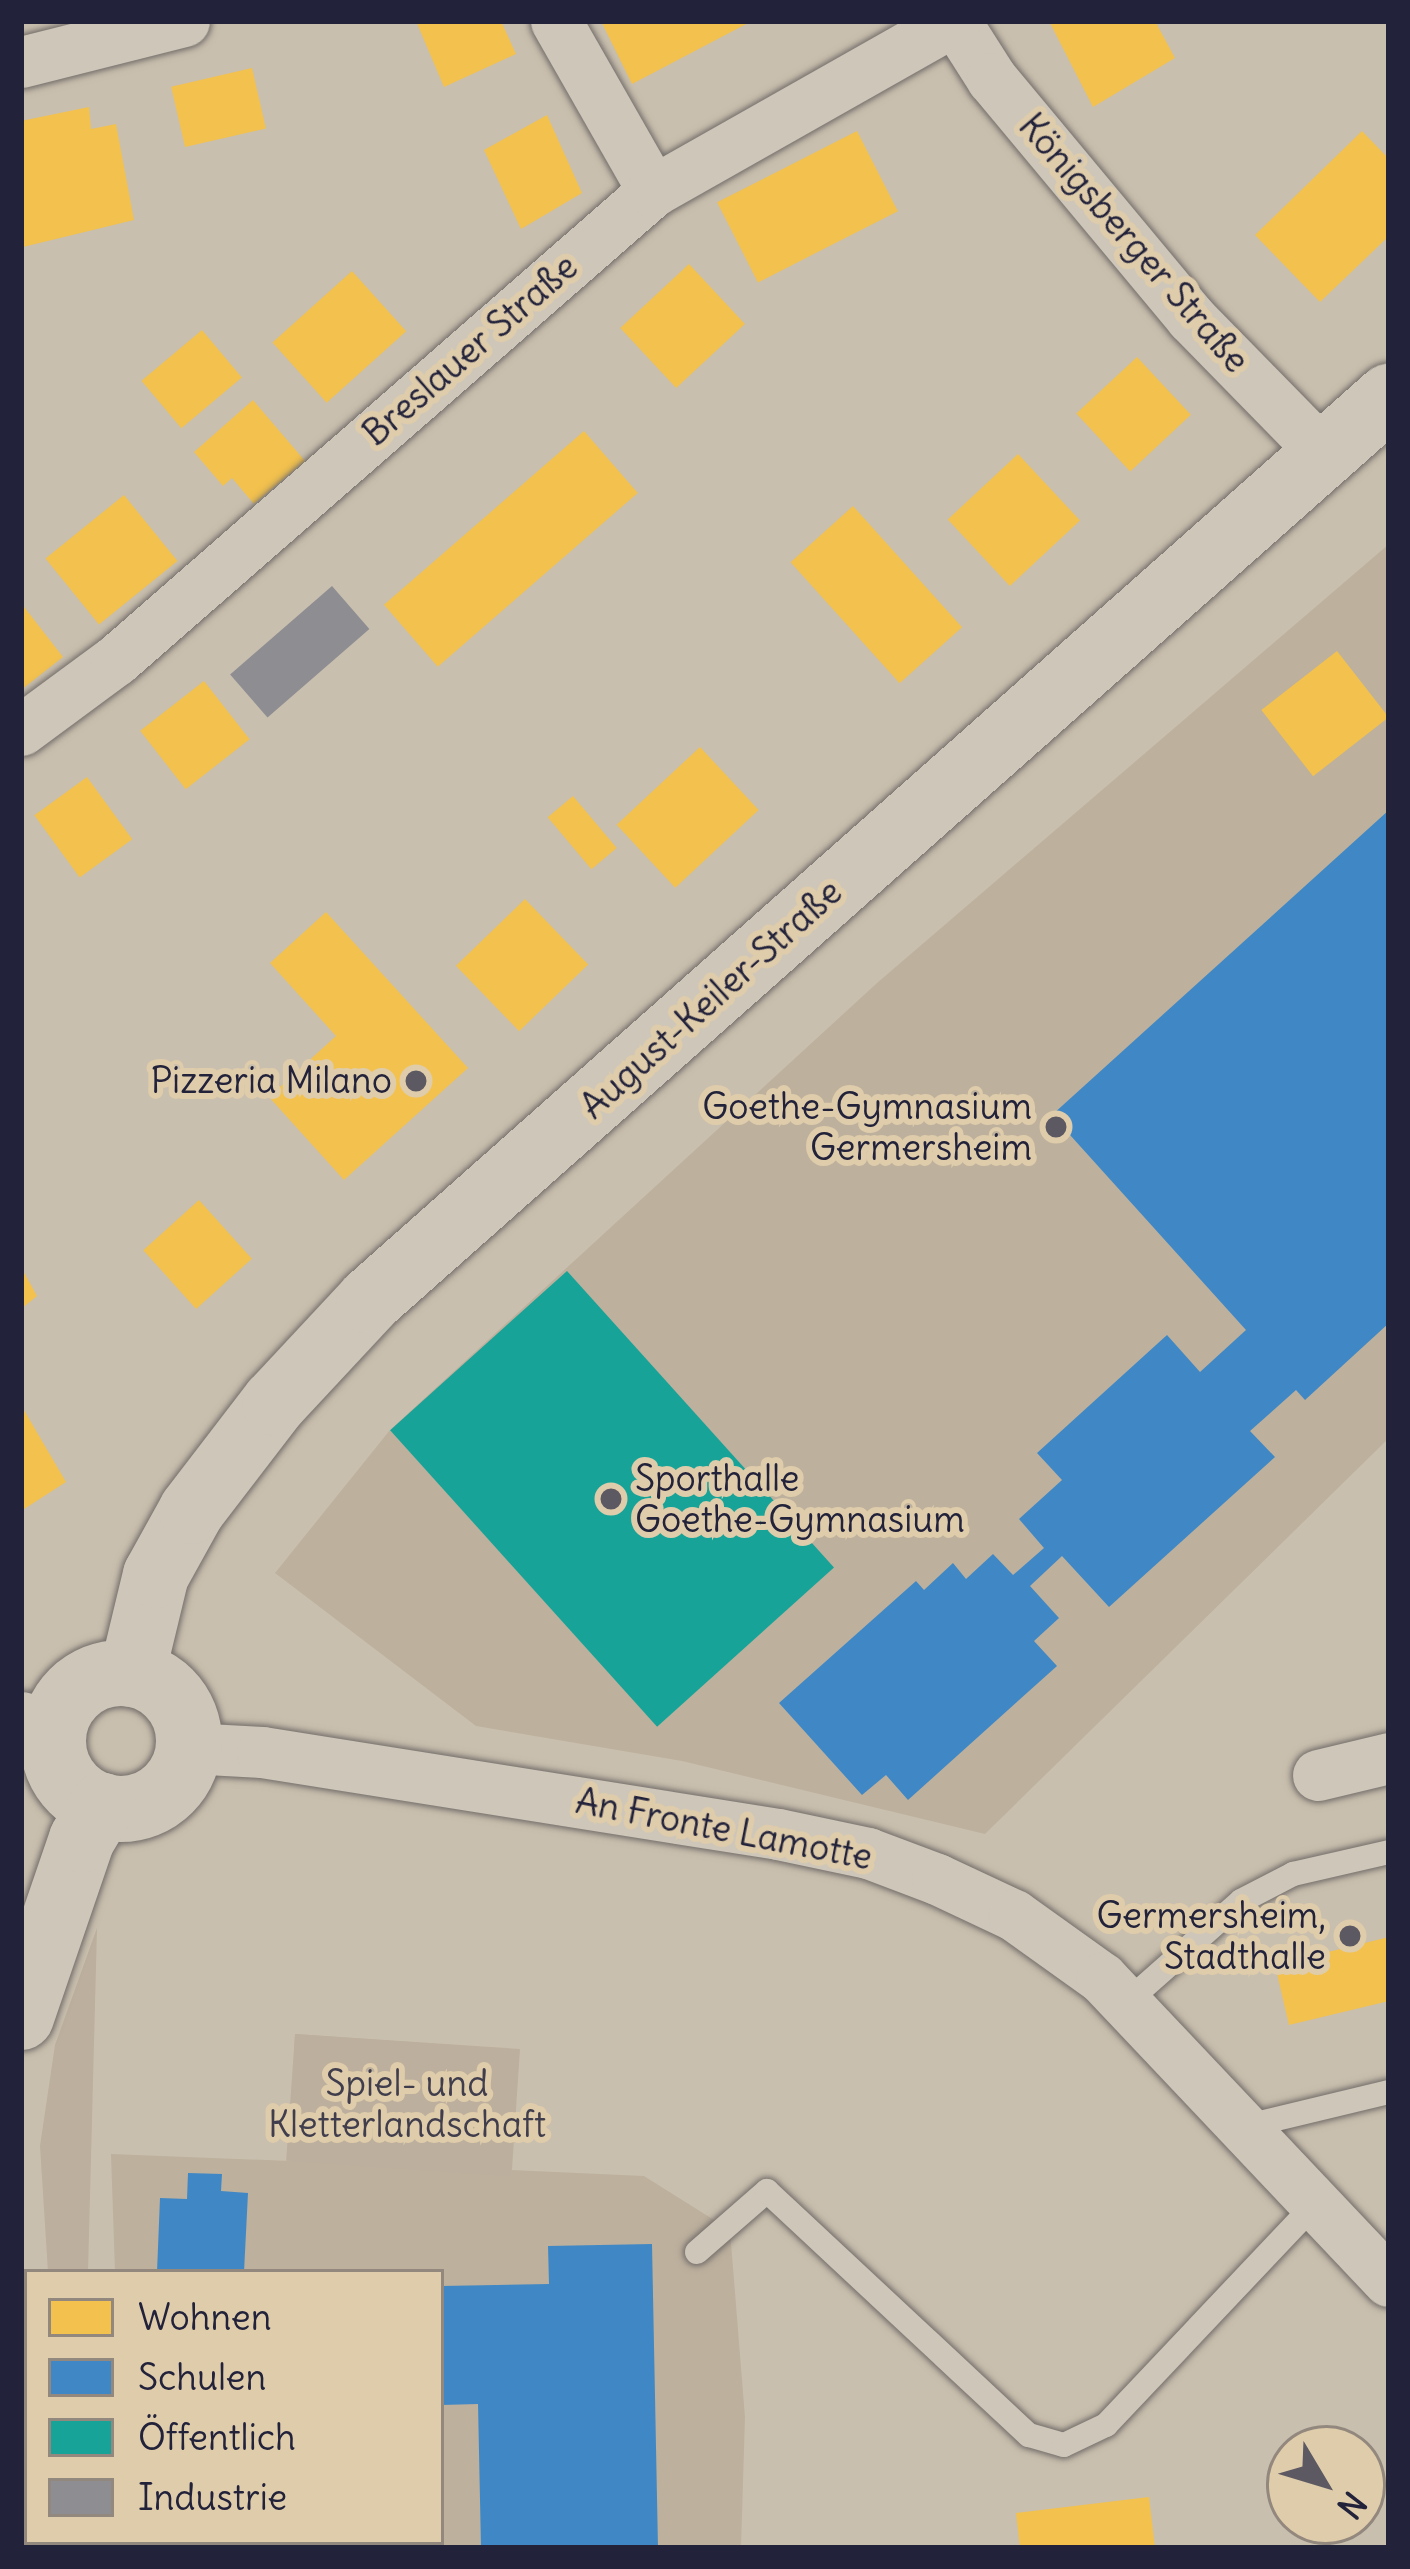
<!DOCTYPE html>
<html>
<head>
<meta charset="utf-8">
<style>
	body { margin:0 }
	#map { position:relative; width:1410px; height:2569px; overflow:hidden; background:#c9bfae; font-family:Delius,sans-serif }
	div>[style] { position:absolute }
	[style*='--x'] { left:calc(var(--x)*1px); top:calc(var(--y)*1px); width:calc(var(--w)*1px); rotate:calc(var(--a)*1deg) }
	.built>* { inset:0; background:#bdb09d }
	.green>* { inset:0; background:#bcaf9d; transform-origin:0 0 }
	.homes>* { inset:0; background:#f2c14e; transform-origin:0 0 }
	.schools>* { inset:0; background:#3f88c5 }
	.public>* { inset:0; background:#17a398; transform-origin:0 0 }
	.industry>* { inset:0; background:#8d8d92; transform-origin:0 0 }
	.roads { filter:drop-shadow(0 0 3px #726d6a) drop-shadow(0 0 3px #726d6a) }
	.lane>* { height:24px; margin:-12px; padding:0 12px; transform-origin:12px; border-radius:12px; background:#cdc6b9 }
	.street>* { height:51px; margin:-25.5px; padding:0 25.5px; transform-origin:25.5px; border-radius:25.5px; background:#cdc6b9 }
	.secondary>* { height:66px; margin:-33px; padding:0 33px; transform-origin:33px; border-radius:33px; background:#cdc6b9 }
	.secondary>.ring { margin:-33px; padding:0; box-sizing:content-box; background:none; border:66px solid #cdc6b9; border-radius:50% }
	.dots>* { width:33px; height:33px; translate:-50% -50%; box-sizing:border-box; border:6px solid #dfccaa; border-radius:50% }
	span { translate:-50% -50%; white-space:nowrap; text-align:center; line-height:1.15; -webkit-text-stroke:12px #dfccaa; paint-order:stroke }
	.street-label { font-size:36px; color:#22223b }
	.poi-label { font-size:36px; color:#22223b }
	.right { translate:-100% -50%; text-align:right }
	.left { translate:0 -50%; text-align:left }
	.park-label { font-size:36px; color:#403d4c }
	.frame { position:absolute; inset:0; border:24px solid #22223b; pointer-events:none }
	.legend { position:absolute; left:24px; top:2269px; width:420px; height:276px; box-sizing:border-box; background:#dfccaa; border:3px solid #93887e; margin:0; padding:15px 21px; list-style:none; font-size:36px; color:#22223b }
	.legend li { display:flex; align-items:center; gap:24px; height:60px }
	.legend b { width:60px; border:3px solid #93887e }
	.north { position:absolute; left:1266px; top:2425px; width:120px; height:120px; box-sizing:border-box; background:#dfccaa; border:3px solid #93887e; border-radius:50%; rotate:128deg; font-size:33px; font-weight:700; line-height:48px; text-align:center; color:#22223b }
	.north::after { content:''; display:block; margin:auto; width:42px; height:54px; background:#5c5963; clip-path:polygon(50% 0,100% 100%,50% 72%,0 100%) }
</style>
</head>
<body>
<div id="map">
	<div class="built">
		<i style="clip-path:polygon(1389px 544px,1389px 1438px,985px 1834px,682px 1761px,476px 1726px,275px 1573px,390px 1430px,877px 983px)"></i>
		<i style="clip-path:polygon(295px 2034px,520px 2049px,512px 2170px,644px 2176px,730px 2230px,745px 2417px,741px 2548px,125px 2548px,125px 2542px,441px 2542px,441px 2272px,115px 2272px,111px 2154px,290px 2161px)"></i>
	</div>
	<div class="green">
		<i style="clip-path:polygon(97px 1928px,88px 2272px,48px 2272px,40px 2146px,55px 2045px)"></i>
		<i style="left:295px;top:2034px;width:225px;height:127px;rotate:4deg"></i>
	</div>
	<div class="homes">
		<i style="clip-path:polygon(416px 21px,501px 21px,516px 54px,444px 87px)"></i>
		<i style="clip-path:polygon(601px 21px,752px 21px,632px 84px)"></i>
		<i style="clip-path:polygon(1049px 21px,1155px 21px,1175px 58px,1093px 107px)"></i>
		<i style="left:252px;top:68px;width:62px;height:83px;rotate:77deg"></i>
		<i style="clip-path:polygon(89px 107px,91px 129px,116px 124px,134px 220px,23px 247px,21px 121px)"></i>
		<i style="clip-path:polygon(547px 115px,582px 193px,521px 229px,484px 150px)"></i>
		<i style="left:857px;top:131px;width:90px;height:157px;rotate:63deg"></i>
		<i style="clip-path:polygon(1362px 131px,1389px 159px,1389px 236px,1320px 302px,1255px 235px)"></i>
		<i style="left:689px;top:264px;width:82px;height:94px;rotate:47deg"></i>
		<i style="left:352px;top:271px;width:81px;height:107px;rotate:48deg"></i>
		<i style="left:202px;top:330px;width:62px;height:79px;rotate:50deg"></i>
		<i style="left:1137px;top:357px;width:79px;height:83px;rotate:47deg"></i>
		<i style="clip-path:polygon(253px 400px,305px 461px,254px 504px,232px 478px,223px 486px,194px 452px)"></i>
		<i style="left:584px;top:431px;width:82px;height:265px;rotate:49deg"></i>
		<i style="left:1018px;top:454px;width:91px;height:96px;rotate:47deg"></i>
		<i style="left:124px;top:495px;width:85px;height:101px;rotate:51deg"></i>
		<i style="left:853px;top:506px;width:163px;height:84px;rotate:48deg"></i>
		<i style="clip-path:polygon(21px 603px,63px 657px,21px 690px)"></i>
		<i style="left:1337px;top:651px;width:84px;height:96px;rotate:52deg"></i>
		<i style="left:204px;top:681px;width:74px;height:81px;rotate:52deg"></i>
		<i style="left:700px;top:747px;width:86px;height:114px;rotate:47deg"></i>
		<i style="left:87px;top:777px;width:77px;height:65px;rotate:54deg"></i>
		<i style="left:573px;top:796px;width:68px;height:33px;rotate:50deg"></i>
		<i style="left:525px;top:899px;width:91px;height:96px;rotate:46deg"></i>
		<i style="clip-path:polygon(326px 912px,468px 1068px,344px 1180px,269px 1097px,336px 1036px,270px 963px)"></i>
		<i style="left:199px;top:1200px;width:79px;height:75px;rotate:48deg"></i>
		<i style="clip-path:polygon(21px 1267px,37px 1296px,21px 1309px)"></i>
		<i style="clip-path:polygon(21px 1405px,66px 1482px,21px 1511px)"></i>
		<i style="clip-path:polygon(1389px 1937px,1389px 2001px,1289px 2025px,1275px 1965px)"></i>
		<i style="clip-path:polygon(1149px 2497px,1155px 2548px,1020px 2548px,1016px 2513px)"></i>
	</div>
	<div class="schools">
		<i style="clip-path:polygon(1389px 810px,1389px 1323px,1305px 1400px,1296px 1390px,1250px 1431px,1275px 1457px,1109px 1607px,1062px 1556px,1030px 1586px,1059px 1618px,1034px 1641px,1057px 1666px,908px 1800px,886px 1775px,862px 1795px,779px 1703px,916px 1581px,924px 1590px,953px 1563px,966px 1579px,993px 1554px,1013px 1575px,1044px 1548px,1019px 1519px,1062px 1480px,1037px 1453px,1167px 1335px,1200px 1372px,1246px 1330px,1052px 1115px)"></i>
		<i style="clip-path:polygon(188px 2173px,222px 2174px,221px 2191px,248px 2193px,244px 2272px,157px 2272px,160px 2198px,187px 2199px)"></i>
		<i style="clip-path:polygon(652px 2244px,658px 2548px,481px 2548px,478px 2404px,441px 2405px,441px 2286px,549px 2284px,548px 2246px)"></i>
	</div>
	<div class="public">
		<i style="left:567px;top:1271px;width:399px;height:238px;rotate:48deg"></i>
	</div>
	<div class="industry">
		<i style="left:332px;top:586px;width:57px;height:135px;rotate:49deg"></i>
	</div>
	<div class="roads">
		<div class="lane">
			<i style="--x:1128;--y:2001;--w:151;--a:-41.5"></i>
			<i style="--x:1241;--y:1901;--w:59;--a:-27.4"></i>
			<i style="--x:1293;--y:1874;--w:98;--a:-12.9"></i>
			<i style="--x:1247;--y:2126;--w:146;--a:-13.5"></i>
			<i style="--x:697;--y:2252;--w:93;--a:-41.1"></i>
			<i style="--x:767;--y:2191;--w:358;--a:43"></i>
			<i style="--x:1029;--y:2435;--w:36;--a:16"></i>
			<i style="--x:1064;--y:2445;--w:47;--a:-25.5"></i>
			<i style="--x:1106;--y:2425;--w:307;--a:-46.6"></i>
		</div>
		<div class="street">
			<i style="--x:556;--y:21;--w:196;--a:60.3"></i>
			<i style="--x:955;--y:21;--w:69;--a:57.5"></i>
			<i style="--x:992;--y:79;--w:311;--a:50.2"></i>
			<i style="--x:1191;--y:318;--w:192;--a:45.6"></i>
			<i style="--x:21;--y:62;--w:168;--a:-14.1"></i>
			<i style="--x:21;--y:730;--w:118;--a:-36.4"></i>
			<i style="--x:116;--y:660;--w:713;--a:-41.13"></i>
			<i style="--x:653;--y:191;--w:346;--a:-29.5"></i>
			<i style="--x:21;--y:1717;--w:35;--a:15"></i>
			<i style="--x:189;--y:1748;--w:73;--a:3.1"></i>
			<i style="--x:262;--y:1752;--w:522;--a:9.03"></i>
			<i style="--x:778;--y:1834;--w:92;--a:11.9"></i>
			<i style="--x:868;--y:1853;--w:74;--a:20.6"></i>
			<i style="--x:937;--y:1879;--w:85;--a:25.1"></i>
			<i style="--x:1014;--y:1915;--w:108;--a:35.6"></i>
			<i style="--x:1102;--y:1978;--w:417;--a:46.6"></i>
			<i style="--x:1318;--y:1775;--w:73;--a:-13.5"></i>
		</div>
		<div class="secondary">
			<i class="ring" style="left:53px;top:1673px;width:70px;height:70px"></i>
			<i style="--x:132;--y:1674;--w:102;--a:-76.4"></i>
			<i style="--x:156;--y:1575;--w:74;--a:-61"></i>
			<i style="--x:192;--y:1510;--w:136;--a:-52.5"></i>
			<i style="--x:275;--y:1402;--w:139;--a:-47"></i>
			<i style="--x:370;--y:1300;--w:1362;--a:-41.55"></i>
			<i style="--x:21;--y:2017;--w:188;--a:-71.1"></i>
			<i style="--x:82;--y:1839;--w:39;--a:-59"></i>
		</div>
	</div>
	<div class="dots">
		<i style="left:416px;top:1081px;background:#5c5963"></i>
		<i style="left:1056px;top:1127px;background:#5c5963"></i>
		<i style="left:611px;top:1499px;background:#5c5963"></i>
		<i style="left:1350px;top:1936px;background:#5c5963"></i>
	</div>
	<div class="street-label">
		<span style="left:1134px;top:243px;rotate:49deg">Königsberger Straße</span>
		<span style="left:470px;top:350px;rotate:-41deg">Breslauer Straße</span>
		<span style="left:711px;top:999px;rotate:-42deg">August-Keiler-Straße</span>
		<span style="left:724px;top:1829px;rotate:11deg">An Fronte Lamotte</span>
	</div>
	<div class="poi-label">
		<span class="right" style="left:392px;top:1081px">Pizzeria Milano</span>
		<span class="right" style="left:1032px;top:1127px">Goethe-Gymnasium<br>Germersheim</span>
		<span class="left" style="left:635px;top:1499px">Sporthalle<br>Goethe-Gymnasium</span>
		<span class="right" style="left:1326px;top:1936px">Germersheim,<br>Stadthalle</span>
	</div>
	<div class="park-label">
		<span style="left:407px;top:2104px">Spiel- und<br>Kletterlandschaft</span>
	</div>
	<div class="frame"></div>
	<ul class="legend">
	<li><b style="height:33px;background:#f2c14e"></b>Wohnen</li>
	<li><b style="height:33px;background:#3f88c5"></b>Schulen</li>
	<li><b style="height:33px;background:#17a398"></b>Öffentlich</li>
	<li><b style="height:33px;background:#8d8d92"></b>Industrie</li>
	</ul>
	<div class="north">N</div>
</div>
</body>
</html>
